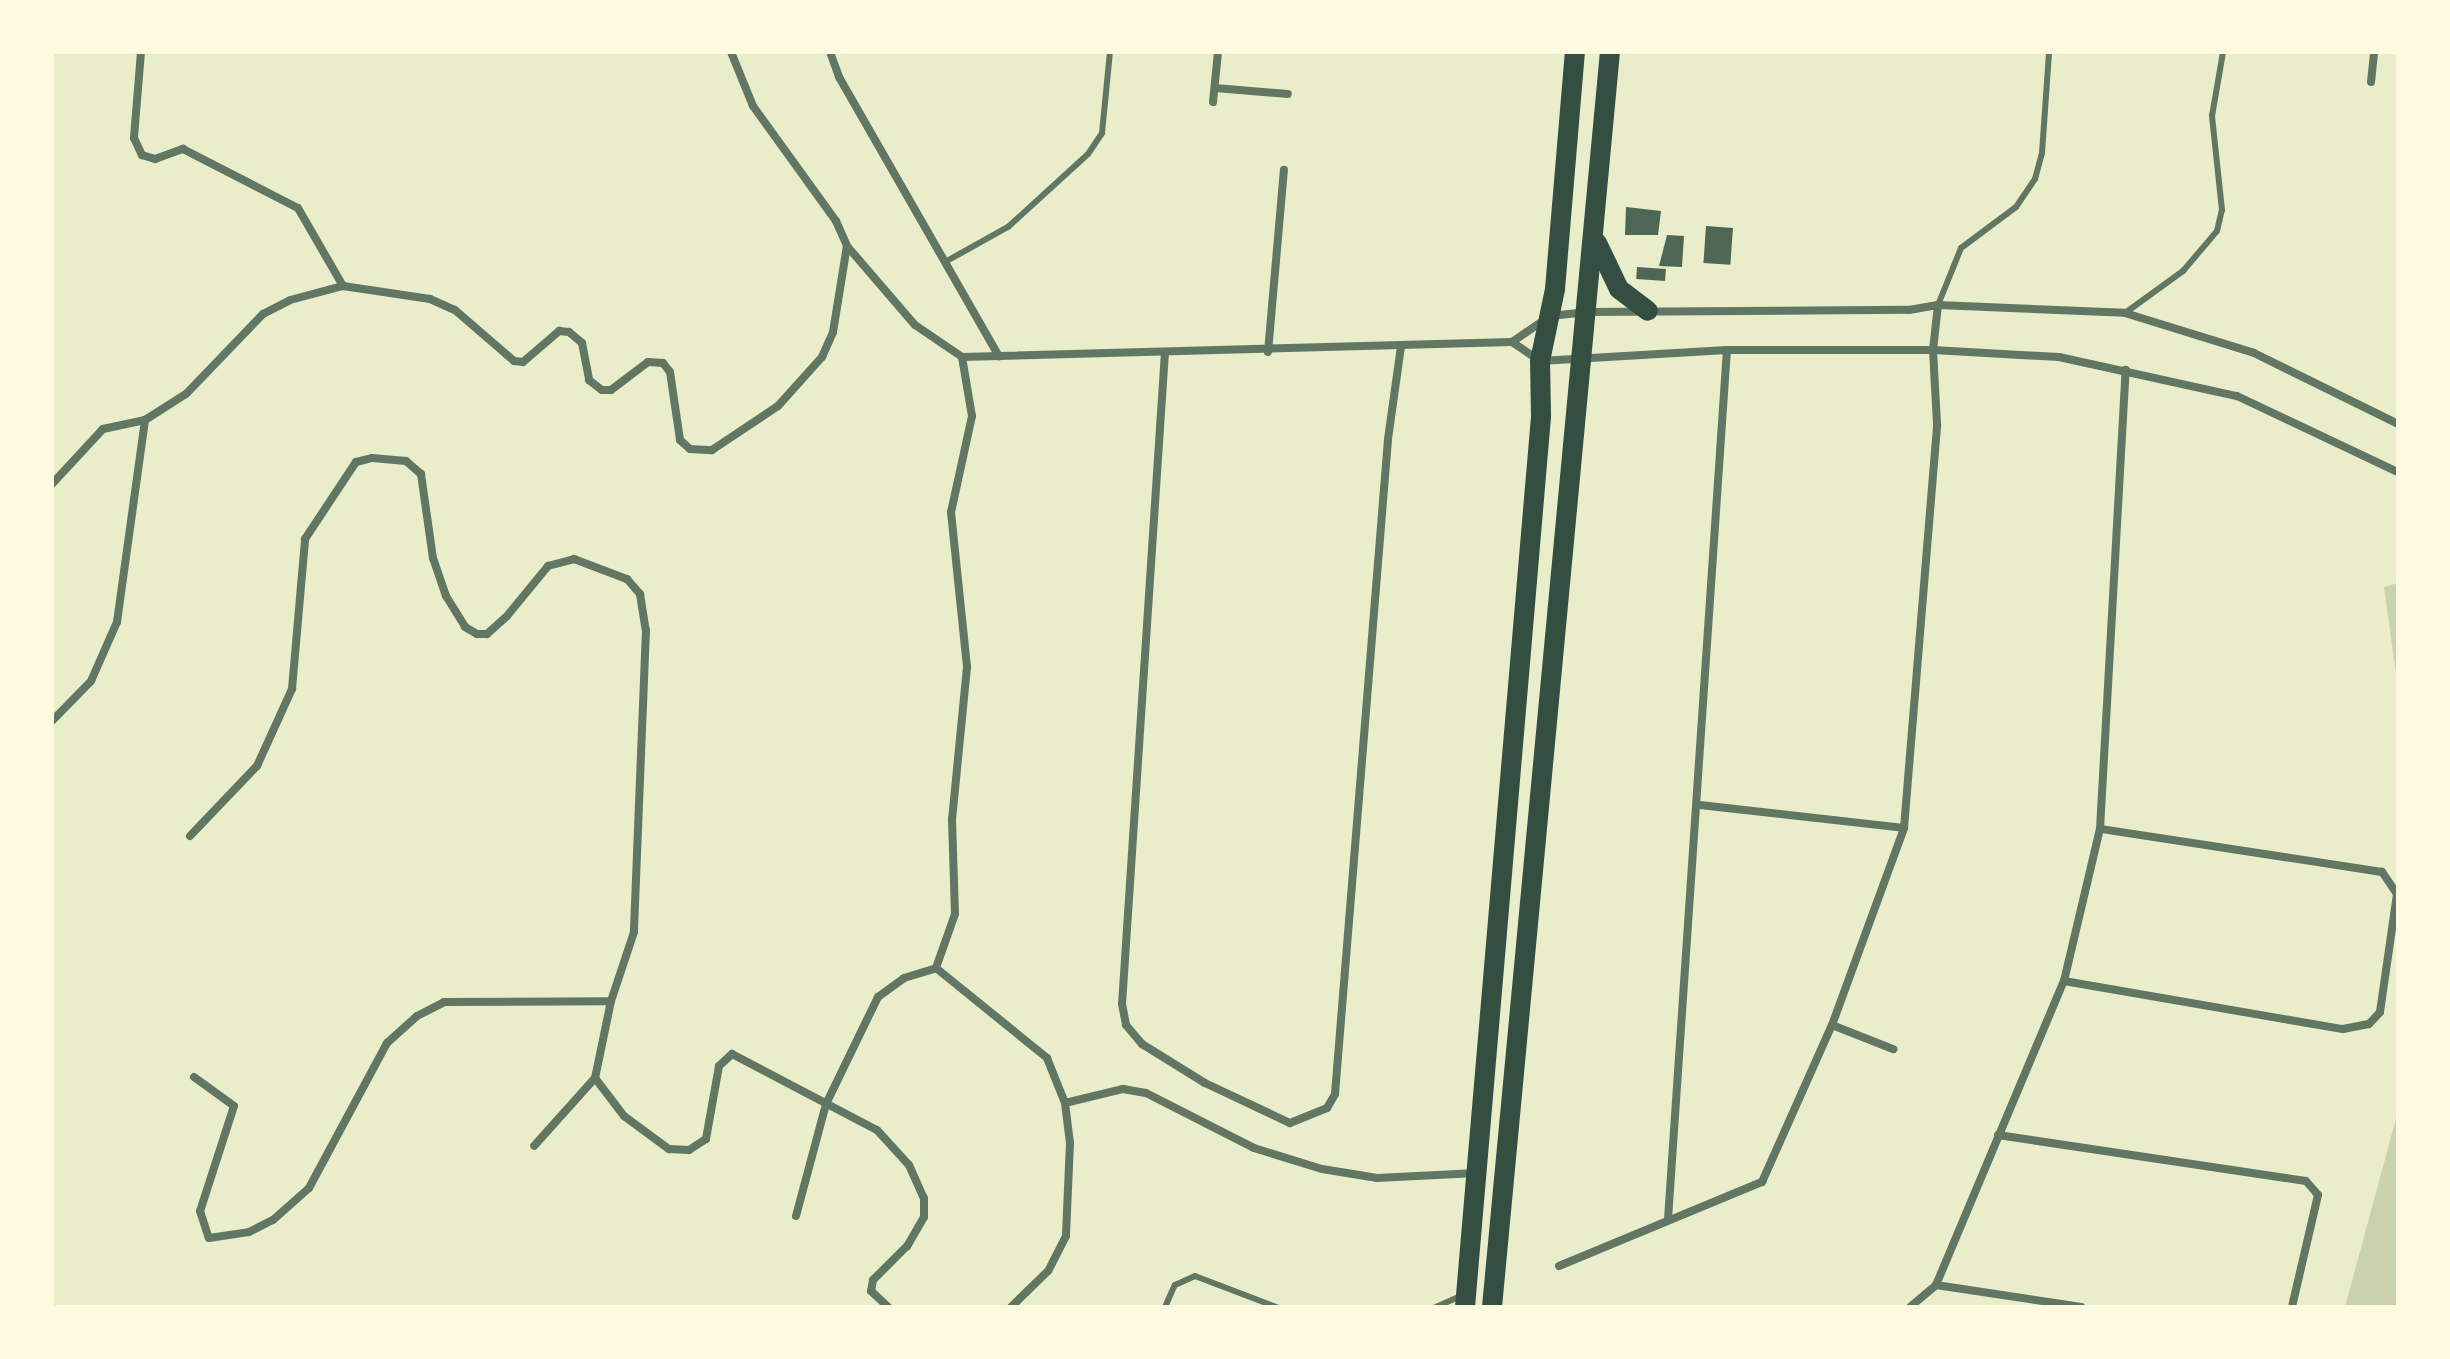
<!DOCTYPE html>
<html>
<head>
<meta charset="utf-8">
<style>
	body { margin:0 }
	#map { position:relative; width:2450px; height:1359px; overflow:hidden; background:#e9edc9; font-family:Literata,serif }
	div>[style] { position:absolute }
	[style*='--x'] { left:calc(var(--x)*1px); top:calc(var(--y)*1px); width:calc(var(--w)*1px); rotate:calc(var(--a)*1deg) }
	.green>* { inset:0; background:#cad2ad }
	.building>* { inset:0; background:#4f6655; transform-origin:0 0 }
	.service>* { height:6px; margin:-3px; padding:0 3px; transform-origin:3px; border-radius:3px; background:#617663 }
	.minor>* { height:8px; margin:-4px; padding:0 4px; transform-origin:4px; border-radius:4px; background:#617663 }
	.trunk>* { height:20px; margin:-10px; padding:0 10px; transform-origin:10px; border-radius:10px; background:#344e41 }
	span { translate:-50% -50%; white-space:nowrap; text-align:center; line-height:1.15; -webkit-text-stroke:8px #fefae0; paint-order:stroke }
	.frame { position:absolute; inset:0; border:54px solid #fefae0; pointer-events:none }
</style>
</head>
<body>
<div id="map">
	<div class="green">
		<i style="clip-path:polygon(2398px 583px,2398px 688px,2384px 587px)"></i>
		<i style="clip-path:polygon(2398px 1111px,2398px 1307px,2345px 1307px)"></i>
	</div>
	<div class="building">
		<i style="clip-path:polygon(1626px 207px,1661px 211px,1658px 235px,1625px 235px)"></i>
		<i style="left:1706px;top:226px;width:27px;height:37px;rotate:4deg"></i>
		<i style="clip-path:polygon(1667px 235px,1684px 236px,1682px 267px,1659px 266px)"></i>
		<i style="left:1637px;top:267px;width:29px;height:12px;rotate:4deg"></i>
	</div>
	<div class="service">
		<i style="--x:945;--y:262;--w:72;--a:-29.1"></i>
		<i style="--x:1008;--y:227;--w:108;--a:-42.4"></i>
		<i style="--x:1088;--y:154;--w:25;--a:-56"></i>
		<i style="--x:1102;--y:133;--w:81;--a:-84.4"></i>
		<i style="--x:1938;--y:305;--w:61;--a:-68"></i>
		<i style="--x:1961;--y:248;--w:69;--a:-36.7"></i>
		<i style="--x:2016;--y:207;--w:34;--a:-56"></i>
		<i style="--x:2035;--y:179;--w:27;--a:-75"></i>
		<i style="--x:2042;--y:153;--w:101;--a:-86"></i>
		<i style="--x:2125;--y:313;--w:72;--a:-35.9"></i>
		<i style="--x:2183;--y:271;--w:52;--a:-49.6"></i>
		<i style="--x:2217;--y:231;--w:22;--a:-77"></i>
		<i style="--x:2222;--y:210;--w:95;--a:-96.1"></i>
		<i style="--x:2212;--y:116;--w:65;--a:-80.2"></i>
		<i style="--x:1165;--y:1307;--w:24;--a:-66"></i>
		<i style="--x:1175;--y:1285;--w:22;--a:-24"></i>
		<i style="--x:1195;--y:1276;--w:87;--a:20.9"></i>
		<i style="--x:1436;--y:1307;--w:30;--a:-24"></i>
	</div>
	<div class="minor">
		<i style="--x:141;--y:52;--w:86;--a:94.7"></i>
		<i style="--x:134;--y:138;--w:19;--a:65"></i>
		<i style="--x:142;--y:155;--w:14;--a:17"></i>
		<i style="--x:155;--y:159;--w:30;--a:-20"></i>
		<i style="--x:183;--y:149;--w:129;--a:27.2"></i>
		<i style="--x:298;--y:208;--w:90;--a:60"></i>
		<i style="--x:731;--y:52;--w:58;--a:67.8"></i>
		<i style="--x:753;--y:106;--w:142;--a:54.2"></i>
		<i style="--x:836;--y:221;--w:27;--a:66"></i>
		<i style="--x:830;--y:52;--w:27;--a:70"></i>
		<i style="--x:839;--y:77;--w:322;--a:60.2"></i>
		<i style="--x:2371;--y:82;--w:30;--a:-84"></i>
		<i style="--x:1215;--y:88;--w:73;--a:4.7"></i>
		<i style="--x:1213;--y:102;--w:50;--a:-84.3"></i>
		<i style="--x:1512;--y:342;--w:46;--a:-34.4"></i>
		<i style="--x:1550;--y:316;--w:38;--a:-6"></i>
		<i style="--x:1588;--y:312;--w:321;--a:-0.4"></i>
		<i style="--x:1909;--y:310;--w:29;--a:-10"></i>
		<i style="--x:1938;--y:305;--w:187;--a:2.4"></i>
		<i style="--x:2125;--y:313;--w:135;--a:17.2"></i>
		<i style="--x:2254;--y:353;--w:161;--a:26.2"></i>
		<i style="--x:1165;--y:352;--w:653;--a:93.77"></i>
		<i style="--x:1122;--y:1004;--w:21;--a:79"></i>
		<i style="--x:1126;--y:1025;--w:25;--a:50"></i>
		<i style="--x:1142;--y:1044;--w:74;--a:31.8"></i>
		<i style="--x:1205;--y:1083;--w:94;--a:25.2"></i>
		<i style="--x:1290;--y:1123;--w:40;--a:-22"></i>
		<i style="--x:1327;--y:1108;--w:16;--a:-60"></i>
		<i style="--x:1335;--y:1094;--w:657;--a:-85.37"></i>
		<i style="--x:1388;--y:439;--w:94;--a:-82"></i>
		<i style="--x:1268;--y:352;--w:183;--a:-85"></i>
		<i style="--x:962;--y:357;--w:60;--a:80.4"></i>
		<i style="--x:972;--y:416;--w:98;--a:102.3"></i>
		<i style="--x:951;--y:512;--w:156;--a:84.1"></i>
		<i style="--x:967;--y:667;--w:153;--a:95.6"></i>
		<i style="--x:952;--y:819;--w:95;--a:88.2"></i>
		<i style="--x:955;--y:914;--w:57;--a:109.4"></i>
		<i style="--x:936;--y:968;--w:143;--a:39"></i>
		<i style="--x:1047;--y:1058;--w:48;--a:68.2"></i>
		<i style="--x:1065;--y:1103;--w:40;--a:82.9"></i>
		<i style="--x:1070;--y:1143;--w:93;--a:92.5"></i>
		<i style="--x:1066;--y:1236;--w:39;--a:117"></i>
		<i style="--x:1048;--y:1271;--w:52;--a:135.8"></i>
		<i style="--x:52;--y:484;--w:75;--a:-47.2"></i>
		<i style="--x:103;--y:429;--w:43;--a:-12.1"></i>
		<i style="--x:145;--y:420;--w:49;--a:-32.4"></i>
		<i style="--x:186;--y:394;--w:111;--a:-46.1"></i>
		<i style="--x:263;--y:314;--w:30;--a:-27"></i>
		<i style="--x:290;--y:300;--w:55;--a:-14.8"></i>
		<i style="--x:343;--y:286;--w:88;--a:8.5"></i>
		<i style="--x:430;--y:299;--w:27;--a:24"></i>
		<i style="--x:455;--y:310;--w:78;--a:40.8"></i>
		<i style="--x:514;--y:361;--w:9;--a:6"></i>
		<i style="--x:523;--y:362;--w:48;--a:-40.7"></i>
		<i style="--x:559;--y:331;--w:10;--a:6"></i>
		<i style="--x:569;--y:332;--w:17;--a:40"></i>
		<i style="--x:582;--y:343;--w:38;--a:79"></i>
		<i style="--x:589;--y:380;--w:16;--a:38"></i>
		<i style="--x:602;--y:390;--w:9;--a:0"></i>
		<i style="--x:611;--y:390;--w:46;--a:-37.1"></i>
		<i style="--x:648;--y:362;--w:15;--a:4"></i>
		<i style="--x:663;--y:363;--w:11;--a:52"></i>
		<i style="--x:670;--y:372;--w:69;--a:81.6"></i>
		<i style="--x:680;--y:440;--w:13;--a:42"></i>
		<i style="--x:690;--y:449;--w:22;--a:3"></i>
		<i style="--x:712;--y:450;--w:79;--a:-33.7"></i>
		<i style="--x:778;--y:406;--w:66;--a:-48.1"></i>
		<i style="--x:822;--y:357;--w:27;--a:-66"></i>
		<i style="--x:833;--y:332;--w:87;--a:-80.8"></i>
		<i style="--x:847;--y:246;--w:104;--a:49.3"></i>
		<i style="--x:915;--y:325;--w:57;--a:34.2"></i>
		<i style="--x:962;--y:357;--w:550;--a:-1.56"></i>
		<i style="--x:1512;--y:342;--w:34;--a:34"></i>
		<i style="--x:1540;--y:361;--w:187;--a:-3.4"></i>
		<i style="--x:1727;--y:350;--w:206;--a:0"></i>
		<i style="--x:1933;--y:350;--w:126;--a:3.2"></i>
		<i style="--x:2059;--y:357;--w:182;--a:12.4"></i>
		<i style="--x:2237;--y:396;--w:178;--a:25.3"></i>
		<i style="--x:52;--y:721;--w:56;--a:-45.7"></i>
		<i style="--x:91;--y:681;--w:64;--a:-66.2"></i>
		<i style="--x:117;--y:622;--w:204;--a:-82.1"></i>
		<i style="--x:1700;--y:805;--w:205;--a:6.4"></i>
		<i style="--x:190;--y:836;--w:97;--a:-46.3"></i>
		<i style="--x:257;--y:766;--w:85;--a:-65.6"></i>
		<i style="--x:292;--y:689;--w:151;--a:-85"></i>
		<i style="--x:305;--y:539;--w:92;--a:-56.5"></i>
		<i style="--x:356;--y:462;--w:16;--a:-14"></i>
		<i style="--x:372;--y:458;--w:34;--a:5"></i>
		<i style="--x:406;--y:461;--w:20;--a:41"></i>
		<i style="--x:421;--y:474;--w:85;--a:81.9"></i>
		<i style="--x:433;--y:558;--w:40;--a:71.1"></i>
		<i style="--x:446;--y:596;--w:36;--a:58"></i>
		<i style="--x:465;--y:627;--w:14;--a:30"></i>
		<i style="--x:477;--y:634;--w:10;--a:0"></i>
		<i style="--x:487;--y:634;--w:27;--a:-42"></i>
		<i style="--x:507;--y:616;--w:65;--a:-50.6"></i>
		<i style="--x:548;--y:566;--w:27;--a:-15"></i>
		<i style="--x:574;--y:559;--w:57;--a:20.7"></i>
		<i style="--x:627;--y:579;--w:20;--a:49"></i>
		<i style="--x:640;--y:594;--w:36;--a:81"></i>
		<i style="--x:646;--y:630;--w:302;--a:92.3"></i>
		<i style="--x:634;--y:932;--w:73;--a:108.4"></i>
		<i style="--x:611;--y:1001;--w:79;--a:101.7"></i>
		<i style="--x:595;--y:1078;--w:91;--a:131.9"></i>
		<i style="--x:2064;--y:981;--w:283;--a:9.8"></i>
		<i style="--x:2343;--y:1029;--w:26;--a:-11"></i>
		<i style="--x:2369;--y:1024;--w:16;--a:-47"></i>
		<i style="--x:2380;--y:1012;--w:119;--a:-81.8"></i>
		<i style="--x:2397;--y:894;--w:27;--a:-124"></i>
		<i style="--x:2382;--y:872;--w:285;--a:-171.3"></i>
		<i style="--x:1832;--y:1025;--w:66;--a:21.5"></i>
		<i style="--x:194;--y:1077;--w:49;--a:35.9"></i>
		<i style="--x:234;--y:1106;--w:110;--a:107.9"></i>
		<i style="--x:200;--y:1211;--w:28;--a:72"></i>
		<i style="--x:209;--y:1238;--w:40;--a:-8.5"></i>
		<i style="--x:249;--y:1232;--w:27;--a:-27"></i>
		<i style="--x:273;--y:1220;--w:48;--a:-41.6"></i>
		<i style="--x:309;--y:1188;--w:165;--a:-61.7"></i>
		<i style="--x:387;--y:1043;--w:40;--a:-42"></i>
		<i style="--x:417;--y:1016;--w:30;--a:-27"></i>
		<i style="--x:444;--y:1002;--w:167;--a:-0.3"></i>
		<i style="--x:595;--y:1078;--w:48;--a:52.7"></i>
		<i style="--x:624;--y:1116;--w:56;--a:36.3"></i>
		<i style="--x:669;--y:1149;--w:20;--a:3"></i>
		<i style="--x:689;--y:1150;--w:20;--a:-33"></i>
		<i style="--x:706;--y:1139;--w:74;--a:-79.9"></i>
		<i style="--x:719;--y:1066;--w:18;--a:-43"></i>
		<i style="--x:732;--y:1054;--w:164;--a:27.7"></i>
		<i style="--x:877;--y:1130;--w:47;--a:47.6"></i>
		<i style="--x:909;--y:1165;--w:36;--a:66"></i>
		<i style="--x:924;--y:1198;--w:19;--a:90"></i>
		<i style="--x:924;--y:1217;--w:34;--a:120"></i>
		<i style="--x:907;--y:1246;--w:48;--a:135"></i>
		<i style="--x:873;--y:1280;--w:11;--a:100"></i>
		<i style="--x:871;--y:1291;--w:23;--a:43"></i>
		<i style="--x:1065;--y:1103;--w:60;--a:-13.6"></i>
		<i style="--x:1123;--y:1089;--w:23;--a:10"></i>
		<i style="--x:1146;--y:1093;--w:121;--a:27"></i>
		<i style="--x:1254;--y:1148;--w:71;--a:17.2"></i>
		<i style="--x:1322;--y:1169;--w:56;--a:9.3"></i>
		<i style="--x:1377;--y:1178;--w:100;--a:-2.9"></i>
		<i style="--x:1998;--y:1135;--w:311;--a:8.5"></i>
		<i style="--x:2306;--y:1181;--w:18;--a:49"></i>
		<i style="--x:2318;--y:1195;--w:115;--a:103.1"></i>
		<i style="--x:796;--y:1216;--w:116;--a:-75"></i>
		<i style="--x:826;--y:1104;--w:119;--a:-64.1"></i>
		<i style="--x:878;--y:997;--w:32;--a:-36"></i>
		<i style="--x:904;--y:978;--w:34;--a:-17"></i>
		<i style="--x:1668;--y:1219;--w:871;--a:-86.12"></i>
		<i style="--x:1559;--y:1266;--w:220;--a:-22.5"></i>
		<i style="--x:1762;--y:1182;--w:172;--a:-66"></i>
		<i style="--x:1832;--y:1025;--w:210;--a:-69.9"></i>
		<i style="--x:1904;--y:828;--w:405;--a:-85.3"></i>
		<i style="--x:1937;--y:424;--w:74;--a:-93.1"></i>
		<i style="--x:1933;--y:350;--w:45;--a:-83.7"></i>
		<i style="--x:1936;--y:1285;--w:147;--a:8.6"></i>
		<i style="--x:1910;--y:1307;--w:34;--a:-40"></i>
		<i style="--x:1936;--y:1285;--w:330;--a:-67.2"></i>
		<i style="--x:2064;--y:981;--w:156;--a:-76.7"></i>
		<i style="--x:2100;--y:829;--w:460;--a:-86.8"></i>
	</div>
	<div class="trunk">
		<i style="--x:1597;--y:243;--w:51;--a:64.4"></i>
		<i style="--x:1619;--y:289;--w:36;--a:37"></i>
		<i style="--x:1465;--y:1307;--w:894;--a:-85.12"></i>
		<i style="--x:1541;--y:416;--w:55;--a:-91"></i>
		<i style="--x:1540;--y:361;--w:74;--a:-78.2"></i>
		<i style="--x:1555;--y:289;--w:238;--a:-85.2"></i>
		<i style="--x:1492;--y:1307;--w:1261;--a:-84.63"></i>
	</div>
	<div class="frame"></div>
</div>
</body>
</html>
